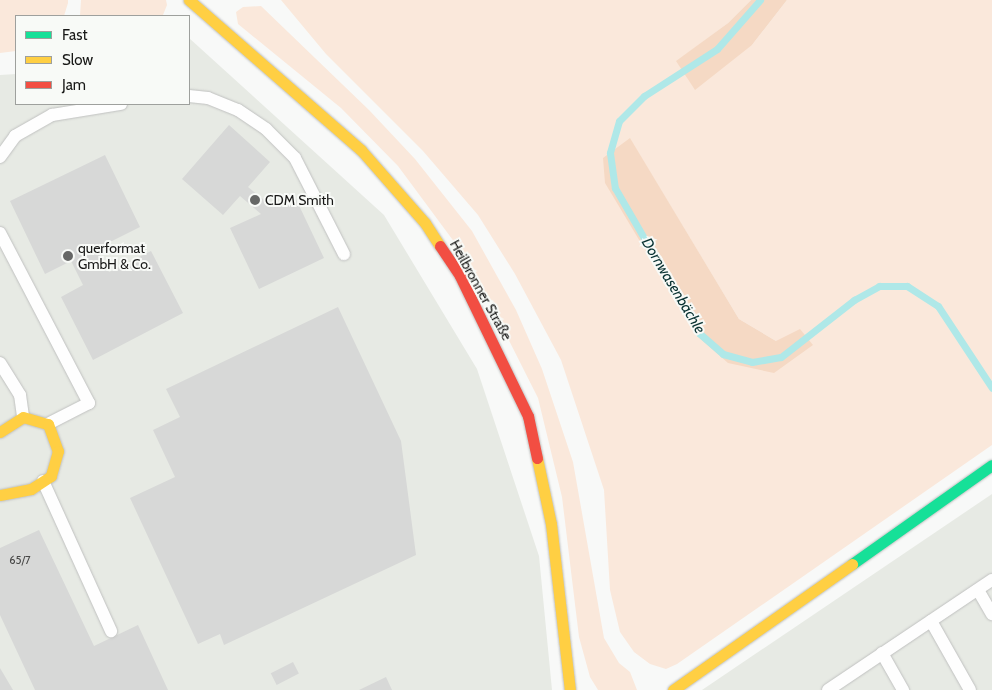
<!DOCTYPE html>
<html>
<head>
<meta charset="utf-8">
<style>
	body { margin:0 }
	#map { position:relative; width:992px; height:690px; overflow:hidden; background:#f8f9f8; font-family:Cabin,sans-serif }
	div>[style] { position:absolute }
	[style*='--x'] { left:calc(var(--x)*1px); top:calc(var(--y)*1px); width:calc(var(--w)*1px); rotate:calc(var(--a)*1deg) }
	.built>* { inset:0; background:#e7eae4 }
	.green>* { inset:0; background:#fae8db }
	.forest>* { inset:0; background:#f5d9c4 }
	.stream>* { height:7px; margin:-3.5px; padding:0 3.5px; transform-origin:3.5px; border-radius:3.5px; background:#afe8e8 }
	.building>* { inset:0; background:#d7d8d7; transform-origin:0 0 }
	.roads { filter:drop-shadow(0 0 1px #c0c1c0) drop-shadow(0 0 1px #c0c1c0) }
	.lane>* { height:12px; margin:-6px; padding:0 6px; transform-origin:6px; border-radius:6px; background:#fefefe }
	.fast>* { height:11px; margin:-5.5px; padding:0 5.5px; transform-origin:5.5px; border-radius:5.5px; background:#16e098 }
	.slow>* { height:11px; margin:-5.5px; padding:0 5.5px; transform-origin:5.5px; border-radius:5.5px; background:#ffcf43 }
	.jam>* { height:11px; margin:-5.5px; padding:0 5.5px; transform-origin:5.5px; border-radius:5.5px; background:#f24e42 }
	.dots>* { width:14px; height:14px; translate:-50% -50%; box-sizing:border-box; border:2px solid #f8faf7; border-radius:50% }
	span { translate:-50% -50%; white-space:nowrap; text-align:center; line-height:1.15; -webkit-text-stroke:4px #f8faf7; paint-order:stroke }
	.number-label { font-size:11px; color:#484847 }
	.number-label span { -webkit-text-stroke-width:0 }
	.poi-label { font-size:14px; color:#181817 }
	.left { translate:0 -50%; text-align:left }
	.street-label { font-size:14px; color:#181817 }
	.water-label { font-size:15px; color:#093232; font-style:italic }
	.legend { position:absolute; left:15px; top:15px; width:175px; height:90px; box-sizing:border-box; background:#f8faf7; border:1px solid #9ea09d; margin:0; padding:6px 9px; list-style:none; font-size:15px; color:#181817 }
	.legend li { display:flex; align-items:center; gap:10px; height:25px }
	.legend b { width:25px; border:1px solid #9ea09d }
</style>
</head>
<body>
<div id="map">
	<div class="built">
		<i style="clip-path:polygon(189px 38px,384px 215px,477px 369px,539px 556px,552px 690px,0 690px,0 75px,16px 74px,16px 104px,189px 104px)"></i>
		<i style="clip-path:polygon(992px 494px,992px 690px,702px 690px)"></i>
	</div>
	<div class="green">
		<i style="clip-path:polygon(0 0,68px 0,68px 3px,64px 16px,16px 16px,16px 51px,0 53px)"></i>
		<i style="clip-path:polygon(81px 0,166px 0,167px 5px,163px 15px,157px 16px,80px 16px)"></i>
		<i style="clip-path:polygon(evenodd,281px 0,751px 0,728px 23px,677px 61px,752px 45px,787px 0,992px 0,992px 445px,677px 664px,666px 669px,650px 664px,634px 652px,620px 632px,610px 590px,604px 490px,561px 360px,515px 274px,478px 215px,423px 151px,326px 54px,281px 0,630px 139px,739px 319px,776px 341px,696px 335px,630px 139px)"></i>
		<i style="clip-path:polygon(261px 6px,369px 110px,415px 159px,472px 231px,516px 310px,542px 369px,573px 462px,604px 638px,619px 663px,630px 672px,637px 690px,598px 690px,590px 677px,579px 637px,562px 497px,538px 398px,486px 295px,455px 243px,398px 166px,341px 108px,238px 24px,236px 12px,243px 7px)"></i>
	</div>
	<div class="forest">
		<i style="clip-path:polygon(751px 0,787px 0,752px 45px,695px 90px,676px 61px,728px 23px)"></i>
		<i style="clip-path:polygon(630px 138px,739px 319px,776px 341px,800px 329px,813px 345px,774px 373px,728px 363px,696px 335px,605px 183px,603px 158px)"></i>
	</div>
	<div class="stream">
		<i style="--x:760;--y:0;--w:65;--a:131.3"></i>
		<i style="--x:717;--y:49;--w:87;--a:147.2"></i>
		<i style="--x:644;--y:96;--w:35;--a:135"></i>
		<i style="--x:619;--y:121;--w:33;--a:106"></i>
		<i style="--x:610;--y:153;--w:35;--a:82"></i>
		<i style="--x:615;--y:188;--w:168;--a:59.9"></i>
		<i style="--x:699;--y:333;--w:32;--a:41"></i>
		<i style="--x:723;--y:354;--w:30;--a:15"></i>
		<i style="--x:752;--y:362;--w:29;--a:-10"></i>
		<i style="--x:781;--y:357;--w:93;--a:-38"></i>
		<i style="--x:854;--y:300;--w:29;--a:-29"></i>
		<i style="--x:879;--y:286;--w:28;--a:0"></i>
		<i style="--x:907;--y:286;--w:37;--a:33"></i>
		<i style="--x:938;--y:306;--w:98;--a:56.6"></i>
	</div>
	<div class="building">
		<i style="clip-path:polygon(229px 125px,270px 162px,248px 187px,273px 207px,295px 197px,324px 258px,259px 289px,230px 228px,261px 214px,240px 196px,223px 215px,182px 179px)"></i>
		<i style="clip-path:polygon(105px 155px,140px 227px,96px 249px,109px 272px,151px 251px,183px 313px,93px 360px,61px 297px,83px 285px,71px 261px,45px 274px,10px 201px)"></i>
		<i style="clip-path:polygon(338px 307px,401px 441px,416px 555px,224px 645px,220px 634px,198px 644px,130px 498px,175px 477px,153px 430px,180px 417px,166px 389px)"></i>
		<i style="clip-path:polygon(39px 530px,94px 646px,138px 625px,168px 690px,35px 690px,0 615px,0 548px)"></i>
		<i style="left:293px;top:662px;width:13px;height:25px;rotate:63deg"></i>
		<i style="clip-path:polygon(0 668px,13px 690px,0 690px)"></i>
		<i style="clip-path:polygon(386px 677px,392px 690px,359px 690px)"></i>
	</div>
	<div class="roads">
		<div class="lane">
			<i style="--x:189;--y:96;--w:19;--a:6"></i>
			<i style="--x:208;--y:98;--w:32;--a:22"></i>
			<i style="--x:238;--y:110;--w:34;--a:34"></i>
			<i style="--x:266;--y:129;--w:41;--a:45"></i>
			<i style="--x:295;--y:158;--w:108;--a:63"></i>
			<i style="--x:0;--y:157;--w:26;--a:-54"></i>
			<i style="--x:15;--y:136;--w:43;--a:-29.6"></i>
			<i style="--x:52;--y:115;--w:70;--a:-9.1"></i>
			<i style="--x:0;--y:233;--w:192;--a:62.4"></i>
			<i style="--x:89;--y:403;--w:46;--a:152.9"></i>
			<i style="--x:0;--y:363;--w:38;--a:58"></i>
			<i style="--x:20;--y:395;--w:22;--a:82"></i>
			<i style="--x:43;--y:481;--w:165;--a:65.6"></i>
			<i style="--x:978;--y:590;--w:28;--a:60"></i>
			<i style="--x:931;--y:621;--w:79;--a:60.5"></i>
			<i style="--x:882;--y:653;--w:43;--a:60.4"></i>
			<i style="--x:828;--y:690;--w:197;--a:-33.9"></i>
		</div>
		<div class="fast">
			<i style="--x:852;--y:564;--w:171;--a:-35.3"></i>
		</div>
		<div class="slow">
			<i style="--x:189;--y:0;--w:228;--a:41.1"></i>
			<i style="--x:361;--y:150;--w:97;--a:48.8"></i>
			<i style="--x:425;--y:223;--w:27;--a:57"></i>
			<i style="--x:0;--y:432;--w:27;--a:-33"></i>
			<i style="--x:23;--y:417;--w:26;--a:16"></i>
			<i style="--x:48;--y:424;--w:29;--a:70"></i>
			<i style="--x:58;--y:451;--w:26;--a:106"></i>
			<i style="--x:51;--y:476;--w:24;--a:147"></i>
			<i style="--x:31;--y:489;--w:32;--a:169"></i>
			<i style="--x:537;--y:458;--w:67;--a:78"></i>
			<i style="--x:551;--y:524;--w:167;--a:83.5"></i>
			<i style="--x:673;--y:690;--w:219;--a:-35.1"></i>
		</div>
		<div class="jam">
			<i style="--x:440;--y:246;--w:36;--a:56"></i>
			<i style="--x:460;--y:276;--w:156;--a:64.1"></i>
			<i style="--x:528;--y:416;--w:43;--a:77.9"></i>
		</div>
	</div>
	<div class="dots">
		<i style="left:255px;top:200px;background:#666766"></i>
		<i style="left:68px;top:256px;background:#666766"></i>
	</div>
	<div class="number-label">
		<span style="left:20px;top:560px">65/7</span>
	</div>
	<div class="poi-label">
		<span class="left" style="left:265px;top:200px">CDM Smith</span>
		<span class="left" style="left:78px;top:256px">querformat<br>GmbH &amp; Co.</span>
	</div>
	<div class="street-label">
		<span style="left:481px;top:290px;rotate:61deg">Heilbronner Straße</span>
	</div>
	<div class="water-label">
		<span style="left:673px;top:286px;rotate:59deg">Dornwasenbächle</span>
	</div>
	<ul class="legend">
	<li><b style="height:6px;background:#16e098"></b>Fast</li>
	<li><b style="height:6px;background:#ffcf43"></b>Slow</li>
	<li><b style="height:6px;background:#f24e42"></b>Jam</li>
	</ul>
</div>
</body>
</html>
